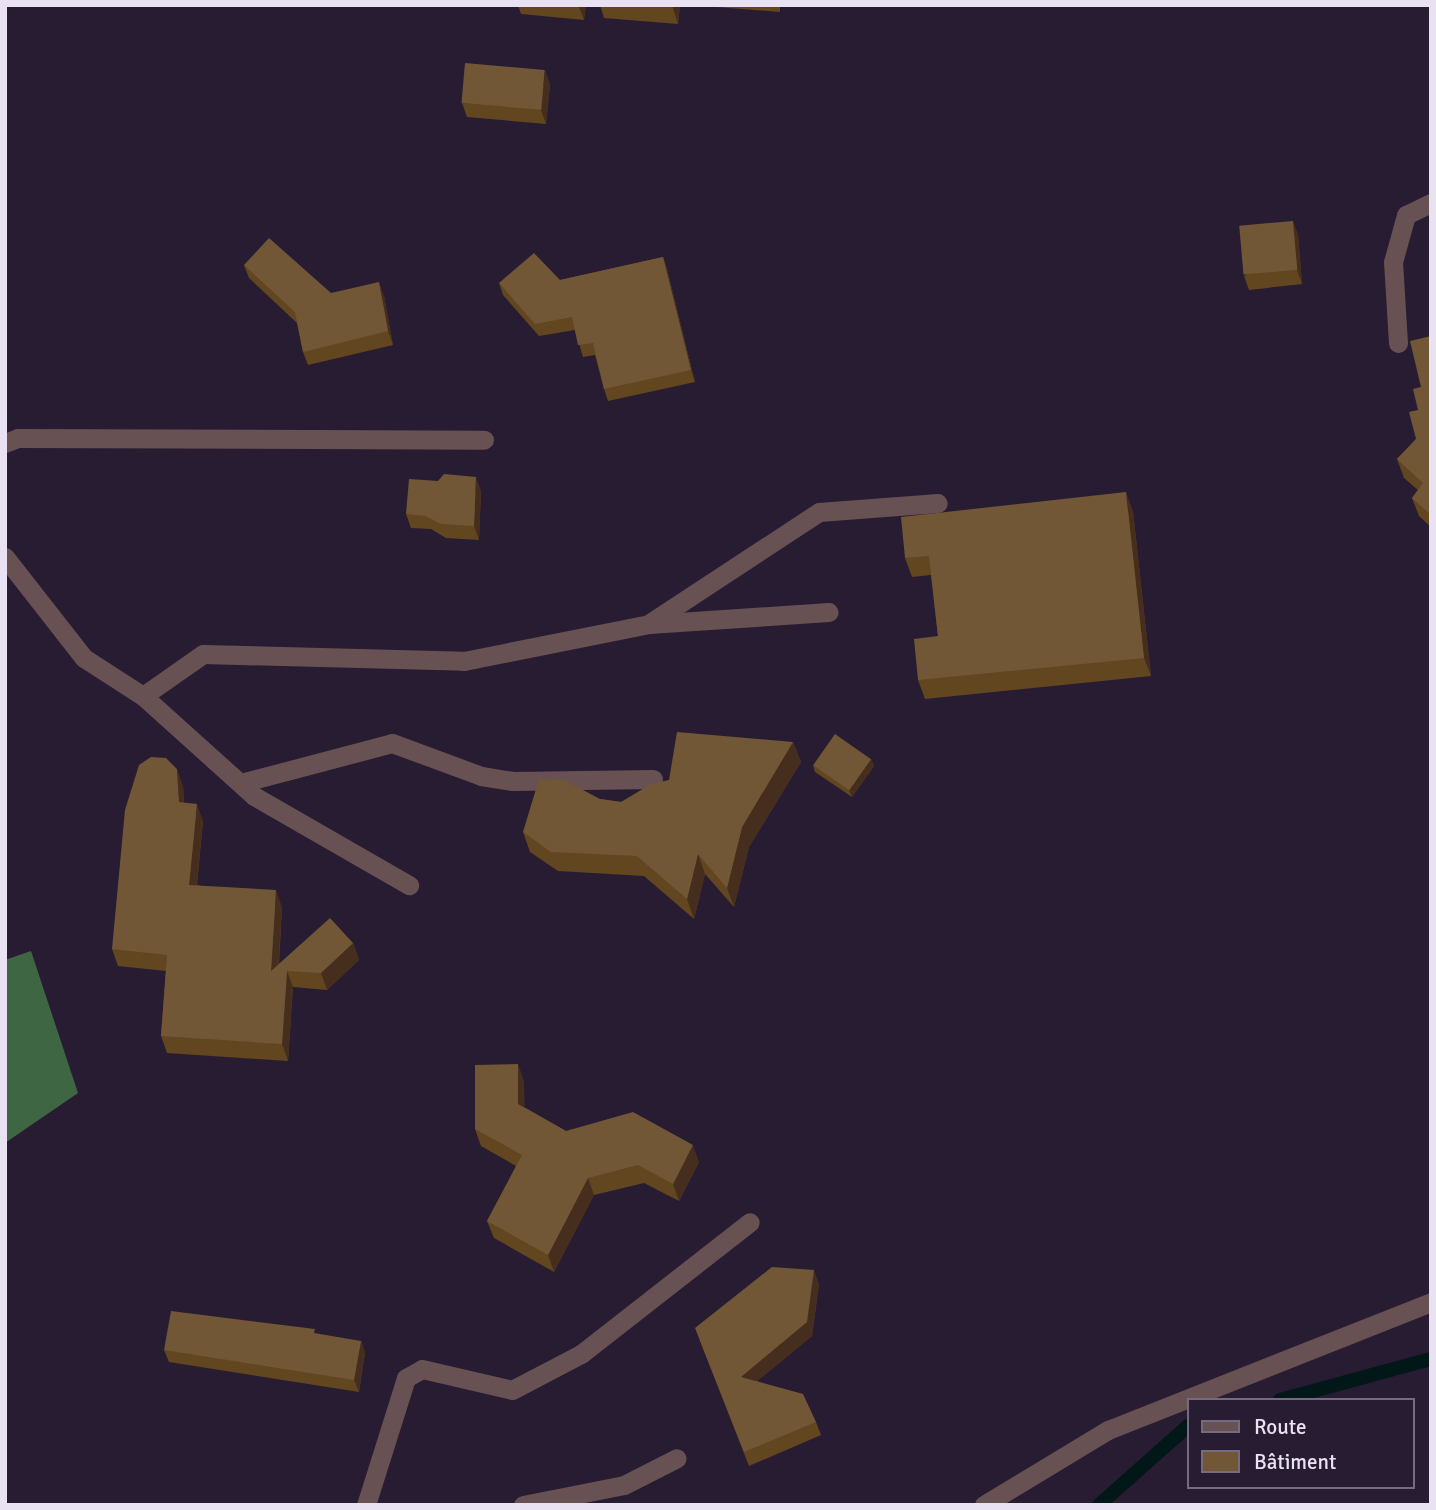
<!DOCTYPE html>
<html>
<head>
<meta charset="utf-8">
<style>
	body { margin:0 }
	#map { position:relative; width:1436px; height:1510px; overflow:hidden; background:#281c33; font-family:Signika,sans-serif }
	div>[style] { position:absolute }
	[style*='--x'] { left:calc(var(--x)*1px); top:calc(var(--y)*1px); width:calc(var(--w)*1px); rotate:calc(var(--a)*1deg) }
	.forest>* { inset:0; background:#3f6643 }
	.stream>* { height:14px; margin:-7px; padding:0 7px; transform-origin:7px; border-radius:7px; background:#021718 }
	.service>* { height:19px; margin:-9.5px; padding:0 9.5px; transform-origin:9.5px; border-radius:9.5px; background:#685152 }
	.minor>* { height:19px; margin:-9.5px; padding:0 9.5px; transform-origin:9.5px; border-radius:9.5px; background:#685152 }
	.wall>* { inset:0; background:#62461f }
	.shaded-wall>* { inset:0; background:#452e1d }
	.building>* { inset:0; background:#715736; transform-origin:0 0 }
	span { translate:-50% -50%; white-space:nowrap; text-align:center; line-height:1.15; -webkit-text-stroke:7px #281c33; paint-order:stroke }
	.frame { position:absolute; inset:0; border:7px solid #e9e2f2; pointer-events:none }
	.legend { position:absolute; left:1187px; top:1398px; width:228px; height:91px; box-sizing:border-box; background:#281c33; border:2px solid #756b7f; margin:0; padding:9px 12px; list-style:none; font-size:21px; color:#e9e2f2 }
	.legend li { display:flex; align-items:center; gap:14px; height:35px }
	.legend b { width:35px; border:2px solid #756b7f }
</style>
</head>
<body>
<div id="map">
	<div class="forest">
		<i style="clip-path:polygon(31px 951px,78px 1093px,5px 1143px,5px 960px)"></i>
	</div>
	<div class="stream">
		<i style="--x:1280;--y:1400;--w:156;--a:-15.2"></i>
		<i style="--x:1099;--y:1505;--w:120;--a:-41.6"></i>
	</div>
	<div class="service">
		<i style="--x:1398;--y:343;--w:81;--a:-93.5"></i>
		<i style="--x:1393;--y:262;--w:49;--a:-74.5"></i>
		<i style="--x:1406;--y:215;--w:28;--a:-26"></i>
		<i style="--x:5;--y:443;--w:14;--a:-21"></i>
		<i style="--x:18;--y:438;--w:466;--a:0.2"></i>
		<i style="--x:5;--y:557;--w:128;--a:52"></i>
		<i style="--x:84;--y:658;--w:70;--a:32.8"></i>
		<i style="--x:143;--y:696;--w:149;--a:42"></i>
		<i style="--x:254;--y:796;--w:179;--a:29.9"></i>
		<i style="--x:650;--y:623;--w:202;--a:-33.3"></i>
		<i style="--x:819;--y:512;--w:119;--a:-4.3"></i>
		<i style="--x:143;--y:696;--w:73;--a:-35"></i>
		<i style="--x:203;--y:654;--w:261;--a:1.5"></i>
		<i style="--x:464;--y:661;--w:189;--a:-11.3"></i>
		<i style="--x:649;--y:624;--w:180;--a:-3.8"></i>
		<i style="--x:241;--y:783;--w:156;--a:-14.8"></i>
		<i style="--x:392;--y:743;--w:95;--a:20.3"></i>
		<i style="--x:481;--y:776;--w:32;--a:9"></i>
		<i style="--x:513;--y:781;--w:140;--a:-0.8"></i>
		<i style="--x:366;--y:1505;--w:133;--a:-72.5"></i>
		<i style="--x:406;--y:1378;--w:18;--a:-29"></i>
		<i style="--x:422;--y:1369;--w:92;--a:13.1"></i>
		<i style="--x:512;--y:1390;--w:78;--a:-27.6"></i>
		<i style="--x:581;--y:1354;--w:214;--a:-38"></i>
		<i style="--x:523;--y:1505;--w:103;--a:-11.2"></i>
		<i style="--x:624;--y:1485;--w:59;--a:-27"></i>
	</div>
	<div class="minor">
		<i style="--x:984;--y:1505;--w:145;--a:-31.2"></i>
		<i style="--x:1108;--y:1430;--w:347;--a:-21.6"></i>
	</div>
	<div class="wall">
		<i style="clip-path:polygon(518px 5px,586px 5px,584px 20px,521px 14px)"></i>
		<i style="clip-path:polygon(600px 5px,680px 5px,678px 24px,604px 18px)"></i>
		<i style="clip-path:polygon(691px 5px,780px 5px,780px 12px)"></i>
		<i style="clip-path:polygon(550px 84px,546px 124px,467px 117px,462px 103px)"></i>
		<i style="clip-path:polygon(1298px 234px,1302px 284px,1249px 290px,1244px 276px)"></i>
		<i style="clip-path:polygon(663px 257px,667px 269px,695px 382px,608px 401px,604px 389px,595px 355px,583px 357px,575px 330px,539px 336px,503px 295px,499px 283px,560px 280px)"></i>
		<i style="clip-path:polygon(244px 265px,331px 293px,384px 296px,393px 345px,308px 365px,303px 352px,297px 323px,249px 278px)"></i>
		<i style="clip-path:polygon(1431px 336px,1431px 527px,1419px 516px,1412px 498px,1418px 490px,1404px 478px,1397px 459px,1416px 439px,1418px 410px)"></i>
		<i style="clip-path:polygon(481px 491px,479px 540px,446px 538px,431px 529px,411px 528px,406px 514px)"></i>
		<i style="clip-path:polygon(1133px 511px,1151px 676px,925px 699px,918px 680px,938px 636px,931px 575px,912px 577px,905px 558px)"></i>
		<i style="clip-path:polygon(793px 742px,801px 762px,749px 847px,734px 907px,705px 874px,694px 919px,644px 876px,558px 871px,530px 852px,523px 832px,600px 799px,621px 802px,669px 780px)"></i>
		<i style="clip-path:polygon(871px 759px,874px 766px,852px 797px,815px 772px,813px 765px)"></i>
		<i style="clip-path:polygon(183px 786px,184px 803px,203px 821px,197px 885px,282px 907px,279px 964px,353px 943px,359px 960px,327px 990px,293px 987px,288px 1061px,167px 1053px,161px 1036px,166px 971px,118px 966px,112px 949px)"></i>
		<i style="clip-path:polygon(524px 1081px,524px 1107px,566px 1131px,699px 1162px,679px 1201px,644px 1183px,594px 1195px,554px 1272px,494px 1238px,487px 1221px,516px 1166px,481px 1146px,475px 1129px)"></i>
		<i style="clip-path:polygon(819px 1284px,812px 1336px,757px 1381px,816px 1422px,821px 1435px,749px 1466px,700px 1341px)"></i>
		<i style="clip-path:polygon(361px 1341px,365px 1353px,359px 1392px,169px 1362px,164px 1350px)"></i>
	</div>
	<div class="shaded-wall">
		<i style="clip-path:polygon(580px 5px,586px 5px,584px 20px,579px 7px)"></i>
		<i style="clip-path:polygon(672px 5px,680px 5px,678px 24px)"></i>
		<i style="clip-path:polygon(545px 70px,550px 84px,546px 124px,541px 110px)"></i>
		<i style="clip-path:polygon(1293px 221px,1298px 234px,1302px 284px,1297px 270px)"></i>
		<i style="clip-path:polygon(663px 257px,667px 269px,695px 382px,691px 370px)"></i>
		<i style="clip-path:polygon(379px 282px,384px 296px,393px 345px,388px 331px)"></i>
		<i style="clip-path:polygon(476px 477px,481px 491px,479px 540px,474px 526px)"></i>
		<i style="clip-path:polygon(1126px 492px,1133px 511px,1151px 676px,1144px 658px)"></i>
		<i style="clip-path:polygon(793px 742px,801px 762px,749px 847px,734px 907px,727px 888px,742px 827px)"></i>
		<i style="clip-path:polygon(871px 759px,874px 766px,852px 797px,849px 790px)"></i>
		<i style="clip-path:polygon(177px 769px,183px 786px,185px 819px,179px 802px)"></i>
		<i style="clip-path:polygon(197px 804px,203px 821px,195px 901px,189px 885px)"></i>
		<i style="clip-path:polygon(698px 854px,705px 874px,694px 919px,687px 899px)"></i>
		<i style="clip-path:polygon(276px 890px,282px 907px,277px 988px,271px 971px)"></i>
		<i style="clip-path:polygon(353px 943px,359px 960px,327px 990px,321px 973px)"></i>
		<i style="clip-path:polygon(287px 971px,293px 987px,288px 1061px,282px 1044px)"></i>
		<i style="clip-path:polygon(518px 1064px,524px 1081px,525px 1121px,518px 1104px)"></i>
		<i style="clip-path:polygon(693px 1145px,699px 1162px,679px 1201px,673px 1184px)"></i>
		<i style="clip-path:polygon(588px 1178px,594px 1195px,554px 1272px,548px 1255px)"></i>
		<i style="clip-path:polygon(814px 1270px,819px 1284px,812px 1336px,746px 1390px,741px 1377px)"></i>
		<i style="clip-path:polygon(361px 1341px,365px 1353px,359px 1392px,354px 1380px)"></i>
	</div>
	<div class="building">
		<i style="left:465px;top:63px;width:80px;height:40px;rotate:5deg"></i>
		<i style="left:1293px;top:221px;width:49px;height:54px;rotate:85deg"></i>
		<i style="clip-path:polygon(269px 238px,331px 293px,379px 282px,388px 331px,303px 352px,295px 312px,244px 265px)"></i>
		<i style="clip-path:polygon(534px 253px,560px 280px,663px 257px,691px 370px,604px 389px,593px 343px,578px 345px,572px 317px,535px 324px,499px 283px)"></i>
		<i style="clip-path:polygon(1431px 336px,1431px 515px,1412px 498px,1423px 483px,1397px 459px,1416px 439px,1409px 412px,1418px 410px,1413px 389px,1421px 387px,1410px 341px)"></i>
		<i style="clip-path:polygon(444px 474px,476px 477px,474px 526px,441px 524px,426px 516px,406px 514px,409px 479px,438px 481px)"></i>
		<i style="clip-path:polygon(1126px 492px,1144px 658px,918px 680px,914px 639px,938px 636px,929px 556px,905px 558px,901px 517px)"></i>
		<i style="clip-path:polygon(677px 732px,793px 742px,742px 827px,727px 888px,698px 854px,687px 899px,637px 856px,551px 852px,523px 832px,539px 779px,564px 780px,600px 799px,621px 802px,651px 784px,669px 780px)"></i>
		<i style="left:835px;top:734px;width:44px;height:38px;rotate:35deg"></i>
		<i style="clip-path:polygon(151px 757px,166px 758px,177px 769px,179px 802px,197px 804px,189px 885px,276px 890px,271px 971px,330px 918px,353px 943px,321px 973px,287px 971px,282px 1044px,161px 1036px,167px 955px,112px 949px,125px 810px,139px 765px)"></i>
		<i style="clip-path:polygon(518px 1064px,518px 1104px,566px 1131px,633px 1112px,693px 1145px,673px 1184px,638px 1165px,588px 1178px,548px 1255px,487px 1221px,522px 1155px,475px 1129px,475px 1065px)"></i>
		<i style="clip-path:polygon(772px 1267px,814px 1270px,807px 1322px,741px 1377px,803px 1394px,816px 1422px,744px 1452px,695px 1328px)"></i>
		<i style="clip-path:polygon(171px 1311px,315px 1329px,314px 1333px,361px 1341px,354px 1380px,164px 1350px)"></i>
	</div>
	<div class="frame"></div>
	<ul class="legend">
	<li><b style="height:9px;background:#685152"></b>Route</li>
	<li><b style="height:19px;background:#715736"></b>Bâtiment</li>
	</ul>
</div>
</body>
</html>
